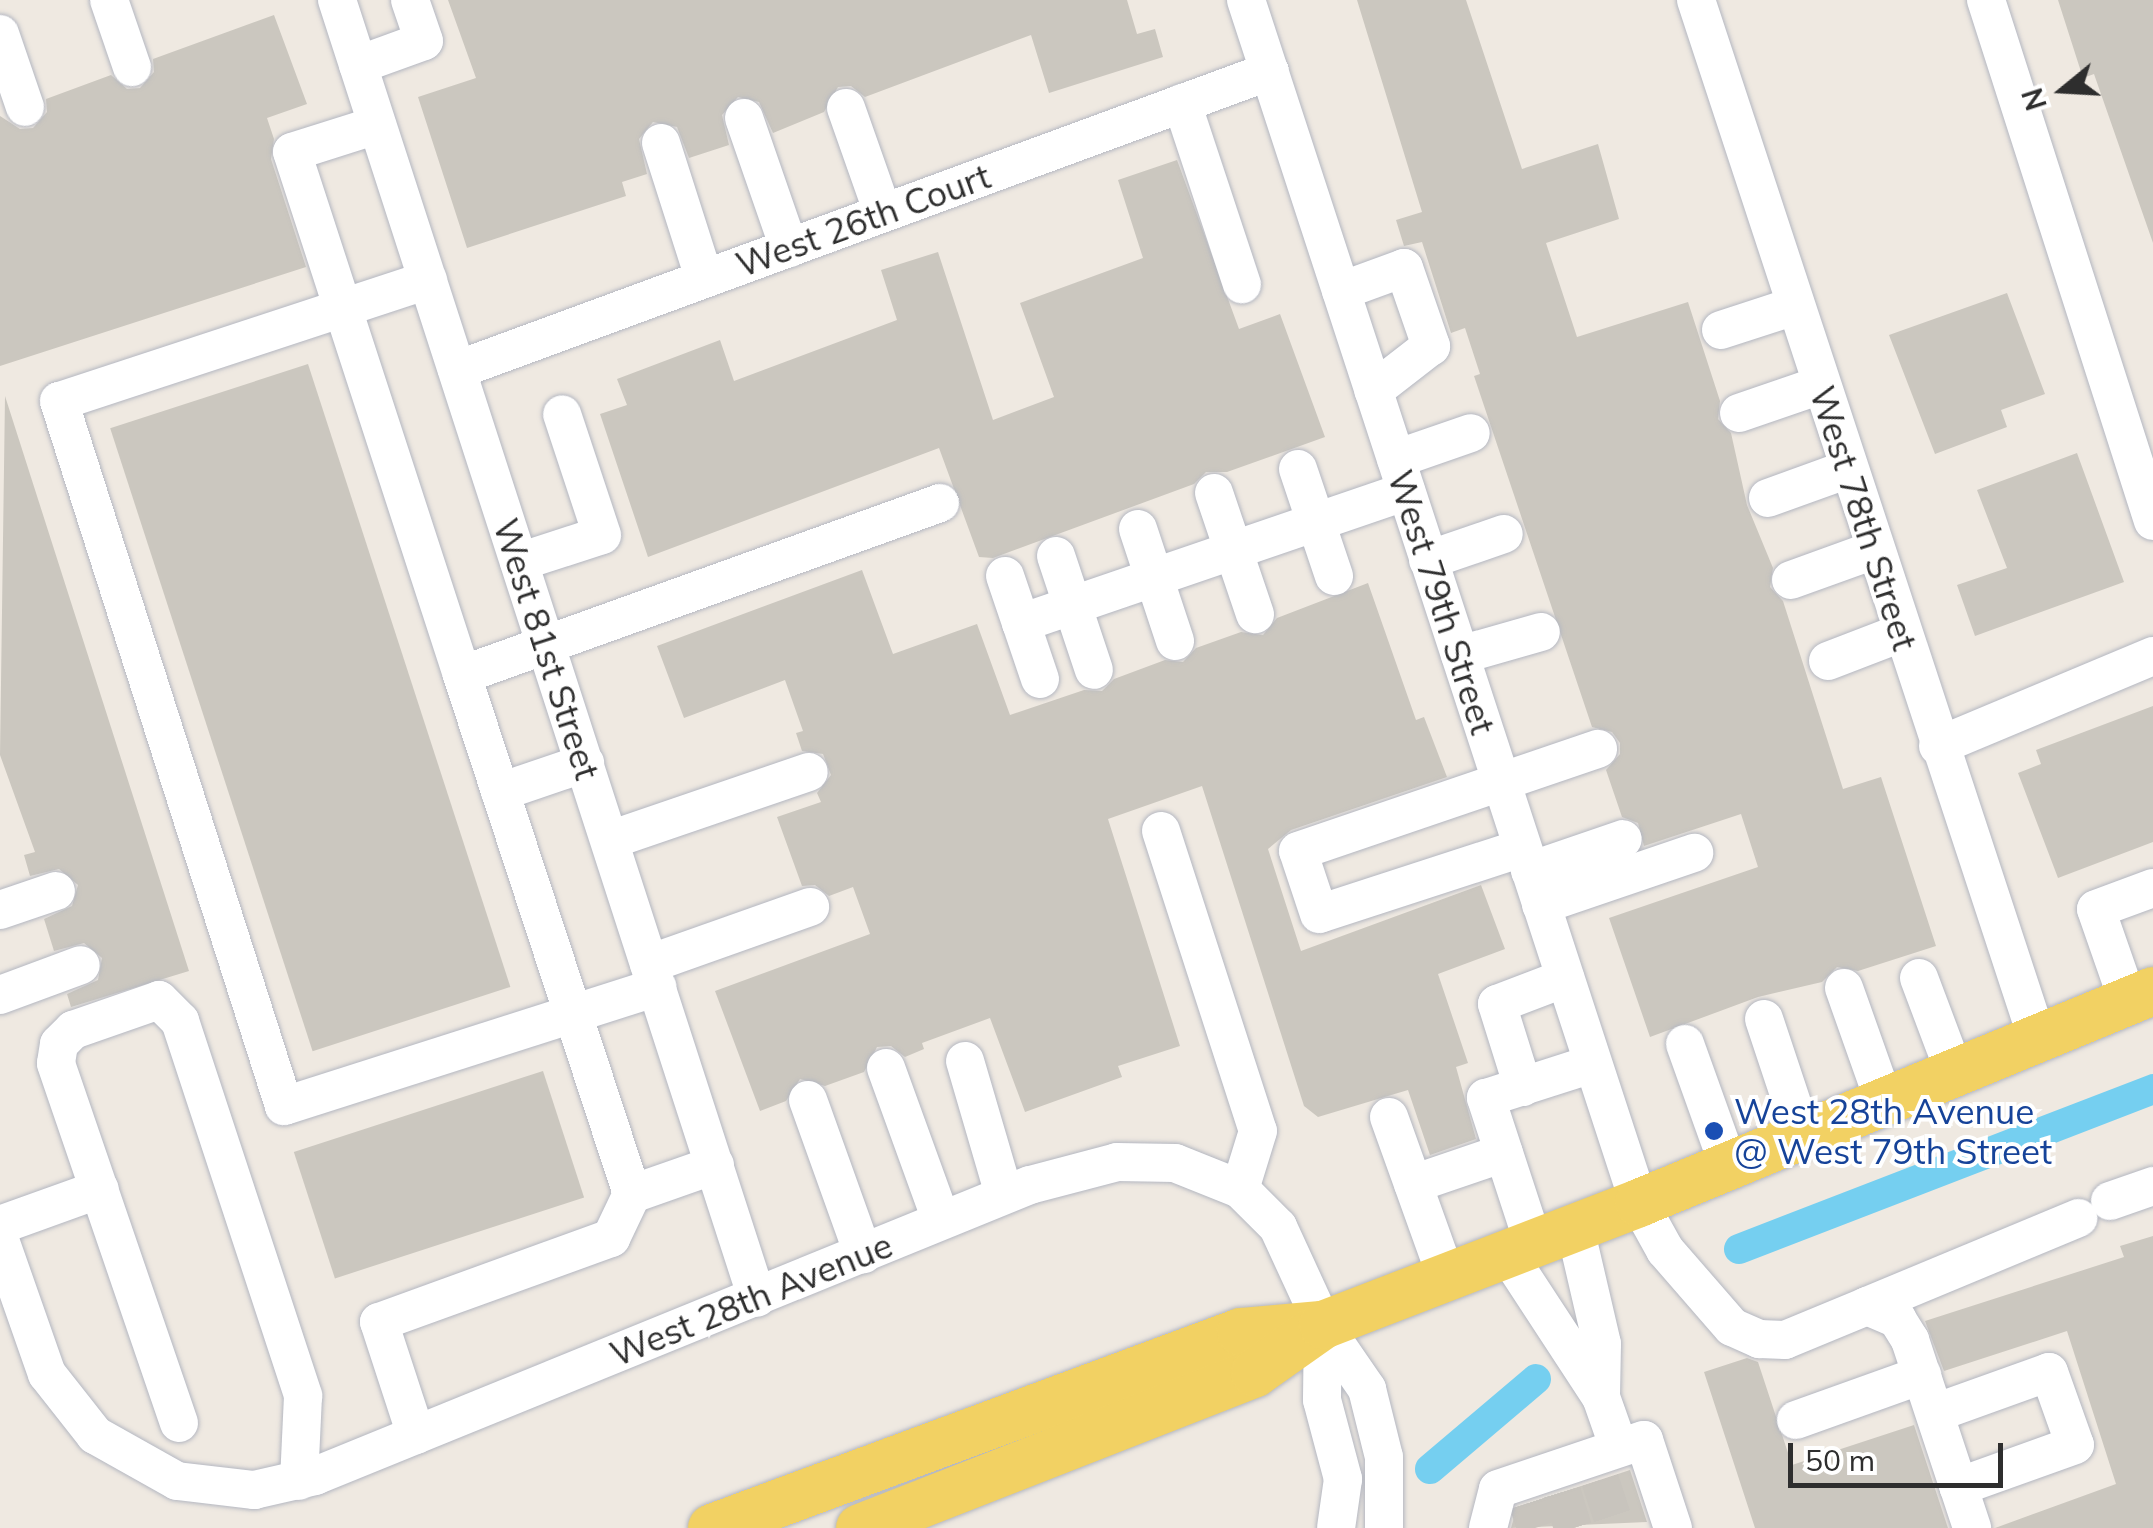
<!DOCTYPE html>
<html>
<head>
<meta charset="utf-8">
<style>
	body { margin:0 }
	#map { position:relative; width:2153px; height:1528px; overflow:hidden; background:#efe9e1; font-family:Mulish,sans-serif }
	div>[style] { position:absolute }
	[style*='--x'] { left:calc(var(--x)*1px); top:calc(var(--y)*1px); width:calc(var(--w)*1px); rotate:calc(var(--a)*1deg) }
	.canal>* { height:30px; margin:-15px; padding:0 15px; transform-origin:15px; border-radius:15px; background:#75cff0 }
	.building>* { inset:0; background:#cbc7bf; transform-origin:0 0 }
	.minor-tunnel>* { height:38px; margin-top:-19px; transform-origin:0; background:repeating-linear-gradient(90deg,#c8c4bd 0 38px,transparent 0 57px) }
	.roads { filter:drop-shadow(0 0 2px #b4b7c1) drop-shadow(0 0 2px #b4b7c1) }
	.minor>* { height:38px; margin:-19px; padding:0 19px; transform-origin:19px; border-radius:19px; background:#fff }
	.major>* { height:48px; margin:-24px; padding:0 24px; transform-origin:24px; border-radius:24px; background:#f2d163 }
	.dots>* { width:28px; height:28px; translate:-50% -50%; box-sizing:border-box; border:5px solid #fff; border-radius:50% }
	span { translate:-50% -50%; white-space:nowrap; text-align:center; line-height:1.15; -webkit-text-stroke:8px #fff; paint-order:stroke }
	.street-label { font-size:35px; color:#2e2e2e }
	.transit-label { font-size:35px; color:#164399 }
	.left { translate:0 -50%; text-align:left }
	.north { position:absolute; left:2013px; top:40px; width:100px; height:100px; -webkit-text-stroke:8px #fff; paint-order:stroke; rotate:252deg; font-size:28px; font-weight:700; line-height:40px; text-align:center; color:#2e2e2e }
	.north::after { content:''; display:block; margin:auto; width:35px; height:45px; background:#2e2e2e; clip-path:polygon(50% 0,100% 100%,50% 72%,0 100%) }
	.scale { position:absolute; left:1788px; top:1443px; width:215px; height:45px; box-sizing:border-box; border:5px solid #2e2e2e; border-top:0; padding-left:12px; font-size:30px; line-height:35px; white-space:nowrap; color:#2e2e2e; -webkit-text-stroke:8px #fff; paint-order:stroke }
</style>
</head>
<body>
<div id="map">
	<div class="canal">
		<i style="--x:1739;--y:1249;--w:444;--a:-21.1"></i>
		<i style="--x:1430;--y:1469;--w:139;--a:-40.3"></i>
	</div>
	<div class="building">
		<i style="clip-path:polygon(448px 0,1127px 0,1137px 34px,1155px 29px,1163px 57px,1049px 93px,1031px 35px,865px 97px,851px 86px,838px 87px,824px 112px,773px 133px,759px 102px,738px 97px,722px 115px,729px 145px,689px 158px,677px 127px,653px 122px,639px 139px,647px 174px,622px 182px,626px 196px,467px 248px,418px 97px,476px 78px)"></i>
		<i style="clip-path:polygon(1357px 0,1466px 0,1522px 169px,1598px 144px,1619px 219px,1546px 243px,1577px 337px,1688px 302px,1720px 401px,1718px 419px,1731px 433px,1747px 505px,1773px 568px,1770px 587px,1783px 601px,1843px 789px,1881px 777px,1936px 946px,1858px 971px,1837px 967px,1822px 982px,1758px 997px,1650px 1037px,1609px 918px,1758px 867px,1741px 814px,1644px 846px,1638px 823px,1622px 817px,1606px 770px,1620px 754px,1620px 743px,1612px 732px,1592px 727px,1474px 376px,1480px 374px,1465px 328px,1451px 333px,1422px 242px,1404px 246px,1396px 220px,1422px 212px)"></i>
		<i style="clip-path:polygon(2058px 0,2153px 0,2153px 243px,2094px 74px,2083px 78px)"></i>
		<i style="clip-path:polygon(274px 15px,307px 104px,267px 118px,274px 139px,271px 159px,306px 267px,0 366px,0 116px,20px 129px,33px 128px,47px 112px,46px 99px,111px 75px,127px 89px,140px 88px,154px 72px,153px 59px)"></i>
		<i style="clip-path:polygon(1177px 160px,1239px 329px,1280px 314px,1325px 437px,1227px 472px,1206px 472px,1194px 484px,993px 558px,979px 557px,939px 448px,648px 557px,600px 414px,627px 405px,617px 379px,720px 340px,734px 381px,897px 320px,881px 270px,938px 252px,993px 420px,1054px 397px,1020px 303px,1143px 258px,1118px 180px)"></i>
		<i style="clip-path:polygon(2007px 293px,2045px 394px,2001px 410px,2007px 427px,1935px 454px,1889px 335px)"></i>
		<i style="left:308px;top:364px;width:655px;height:208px;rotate:72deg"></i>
		<i style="clip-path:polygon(5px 396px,189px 971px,71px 1007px,67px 994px,98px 980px,102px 958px,84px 943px,54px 951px,44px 919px,72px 906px,78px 885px,59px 869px,30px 876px,24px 855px,35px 852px,0 755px)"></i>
		<i style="clip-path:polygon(2077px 453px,2124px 582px,1975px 636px,1957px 585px,2007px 568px,1977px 490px)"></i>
		<i style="clip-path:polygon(862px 570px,893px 654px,977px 624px,1010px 715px,1084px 690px,1102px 691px,1114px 679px,1165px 660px,1183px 662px,1196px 648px,1241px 632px,1263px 635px,1277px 618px,1368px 583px,1416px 720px,1424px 717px,1447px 777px,1291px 830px,1268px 849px,1301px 951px,1481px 885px,1505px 949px,1438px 974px,1468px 1063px,1456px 1067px,1476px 1139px,1430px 1155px,1408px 1090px,1318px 1117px,1304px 1106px,1202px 786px,1108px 819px,1180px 1046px,1118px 1066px,1122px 1077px,1025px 1112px,990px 1018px,922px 1043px,924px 1049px,905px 1057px,891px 1046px,877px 1047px,864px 1072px,825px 1086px,800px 1079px,786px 1101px,760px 1111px,715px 991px,870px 934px,853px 887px,829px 896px,815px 885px,802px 886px,777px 817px,821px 802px,817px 793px,831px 775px,823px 754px,802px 751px,796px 733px,803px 731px,785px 680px,684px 718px,657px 646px)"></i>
		<i style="clip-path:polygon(2153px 706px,2153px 842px,2058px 878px,2018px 773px,2041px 764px,2036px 750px)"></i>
		<i style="left:543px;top:1071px;width:133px;height:262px;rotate:72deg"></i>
		<i style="clip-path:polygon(2153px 1236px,2153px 1528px,1995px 1528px,2116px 1484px,2067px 1331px,1944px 1371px,1925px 1321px,2124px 1257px,2120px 1246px)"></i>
		<i style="clip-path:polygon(1747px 1358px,1758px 1362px,1792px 1465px,1914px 1425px,1948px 1528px,1755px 1528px,1704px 1372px)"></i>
		<i style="clip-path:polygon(1630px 1470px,1647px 1522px,1511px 1528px,1517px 1507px)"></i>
	</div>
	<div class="minor-tunnel">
		<i style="--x:1600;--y:1480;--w:51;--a:71.6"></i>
		<i style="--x:1562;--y:1492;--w:38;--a:73"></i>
		<i style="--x:1528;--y:1503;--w:26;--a:72"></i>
	</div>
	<div class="roads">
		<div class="minor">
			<i style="--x:109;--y:0;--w:71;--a:71.1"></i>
			<i style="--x:337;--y:0;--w:1364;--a:72.07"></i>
			<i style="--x:1246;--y:0;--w:1266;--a:71.91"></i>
			<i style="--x:1639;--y:1203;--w:54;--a:61"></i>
			<i style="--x:1665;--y:1250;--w:102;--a:49"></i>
			<i style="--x:1732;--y:1327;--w:30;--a:24"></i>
			<i style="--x:1759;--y:1339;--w:26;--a:2"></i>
			<i style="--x:1785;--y:1340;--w:89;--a:-22.5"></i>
			<i style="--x:1867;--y:1306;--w:33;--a:23"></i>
			<i style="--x:1897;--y:1319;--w:25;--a:58"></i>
			<i style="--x:1910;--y:1340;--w:198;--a:71.7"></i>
			<i style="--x:1696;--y:0;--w:1089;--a:71.81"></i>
			<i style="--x:1986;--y:0;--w:547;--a:72.23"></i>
			<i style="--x:0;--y:34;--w:77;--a:71.1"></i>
			<i style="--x:358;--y:65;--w:70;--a:-20"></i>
			<i style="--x:424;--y:41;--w:43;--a:-108.9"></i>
			<i style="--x:1182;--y:103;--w:191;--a:71.7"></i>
			<i style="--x:846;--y:108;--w:111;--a:70.6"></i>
			<i style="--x:744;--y:118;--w:138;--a:70.9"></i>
			<i style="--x:377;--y:125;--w:89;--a:162.4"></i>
			<i style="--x:292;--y:152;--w:550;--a:71.99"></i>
			<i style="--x:661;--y:143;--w:142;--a:72.3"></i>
			<i style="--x:428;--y:280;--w:388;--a:161.8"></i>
			<i style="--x:59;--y:401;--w:740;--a:72.3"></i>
			<i style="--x:284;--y:1106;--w:392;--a:-17.7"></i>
			<i style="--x:1341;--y:291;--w:67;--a:-20.1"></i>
			<i style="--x:1404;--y:268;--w:83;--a:70.9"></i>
			<i style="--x:1431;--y:346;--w:73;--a:142.2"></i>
			<i style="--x:1721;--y:330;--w:78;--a:-18"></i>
			<i style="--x:457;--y:370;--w:866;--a:-20.19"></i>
			<i style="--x:1739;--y:413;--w:87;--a:-18.9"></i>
			<i style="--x:1396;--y:459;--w:79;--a:-19.1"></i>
			<i style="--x:1298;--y:469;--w:113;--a:71.4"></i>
			<i style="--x:1214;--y:493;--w:128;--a:71.3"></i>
			<i style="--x:1768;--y:498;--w:85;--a:-19.9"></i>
			<i style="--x:1138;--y:529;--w:118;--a:71.7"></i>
			<i style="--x:1056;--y:556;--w:120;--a:71.6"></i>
			<i style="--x:1428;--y:560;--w:80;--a:-18.9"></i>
			<i style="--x:519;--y:562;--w:87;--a:-18"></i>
			<i style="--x:602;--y:535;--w:127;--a:-108.3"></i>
			<i style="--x:1005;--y:576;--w:50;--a:71.2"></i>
			<i style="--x:1791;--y:580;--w:88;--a:-19.9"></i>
			<i style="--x:1460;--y:655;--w:84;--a:-15.9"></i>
			<i style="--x:1828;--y:661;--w:78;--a:-21"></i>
			<i style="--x:1040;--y:679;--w:59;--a:-108.7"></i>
			<i style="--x:1021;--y:623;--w:407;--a:-18.9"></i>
			<i style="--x:1938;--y:746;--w:233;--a:-22.7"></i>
			<i style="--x:500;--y:792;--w:90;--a:-18.8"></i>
			<i style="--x:1161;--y:831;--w:315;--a:72.1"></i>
			<i style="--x:1258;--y:1131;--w:61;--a:107.2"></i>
			<i style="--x:610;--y:840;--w:210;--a:-18.9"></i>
			<i style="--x:1522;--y:848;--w:213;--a:162"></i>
			<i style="--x:1319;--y:914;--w:66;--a:-108.4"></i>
			<i style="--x:1298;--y:851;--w:317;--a:-18.8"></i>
			<i style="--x:1530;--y:871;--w:98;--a:-19"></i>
			<i style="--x:1541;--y:905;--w:162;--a:-18.8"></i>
			<i style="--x:0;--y:910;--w:59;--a:-18.7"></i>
			<i style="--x:649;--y:964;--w:171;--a:-19.5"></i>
			<i style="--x:1919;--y:978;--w:99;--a:69.4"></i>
			<i style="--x:1844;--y:988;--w:120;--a:70.5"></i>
			<i style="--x:0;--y:995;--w:86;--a:-20.3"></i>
			<i style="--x:2128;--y:1001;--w:97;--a:-109.2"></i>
			<i style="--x:2096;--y:909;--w:61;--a:-20.2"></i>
			<i style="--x:1764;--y:1019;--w:123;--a:71.6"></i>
			<i style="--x:1685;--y:1044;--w:131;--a:70.3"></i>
			<i style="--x:965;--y:1061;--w:139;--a:73.7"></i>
			<i style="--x:886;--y:1068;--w:162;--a:70.1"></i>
			<i style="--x:1523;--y:1087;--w:87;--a:-107.4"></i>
			<i style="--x:1497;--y:1004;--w:73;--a:-20.9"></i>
			<i style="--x:808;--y:1100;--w:164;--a:70.3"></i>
			<i style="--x:1389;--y:1117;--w:172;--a:70.3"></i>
			<i style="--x:1413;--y:1184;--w:96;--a:-18.8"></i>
			<i style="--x:632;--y:1194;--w:546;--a:-108.14"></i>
			<i style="--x:462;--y:675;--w:508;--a:-19.79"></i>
			<i style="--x:2110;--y:1201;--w:46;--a:-19.2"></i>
			<i style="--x:0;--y:1225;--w:106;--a:-19.8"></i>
			<i style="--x:1575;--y:1228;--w:119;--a:76.9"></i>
			<i style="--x:1602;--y:1344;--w:53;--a:91.1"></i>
			<i style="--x:1601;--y:1397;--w:54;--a:70.6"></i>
			<i style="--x:0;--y:1240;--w:142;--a:70.7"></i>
			<i style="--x:47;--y:1374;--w:78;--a:51.8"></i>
			<i style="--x:95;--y:1435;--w:94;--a:29.3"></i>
			<i style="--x:177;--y:1481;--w:78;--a:6.7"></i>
			<i style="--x:254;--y:1490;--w:63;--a:-12.9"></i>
			<i style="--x:315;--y:1476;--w:772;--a:-22.15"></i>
			<i style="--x:1030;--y:1185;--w:90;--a:-14.8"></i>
			<i style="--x:1117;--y:1162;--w:58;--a:1"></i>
			<i style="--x:1175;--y:1163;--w:70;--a:21.8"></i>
			<i style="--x:1240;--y:1189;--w:54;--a:45"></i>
			<i style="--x:1278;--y:1227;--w:108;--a:65.3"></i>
			<i style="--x:1323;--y:1325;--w:78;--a:55.5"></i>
			<i style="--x:1367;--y:1389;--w:70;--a:76"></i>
			<i style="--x:1384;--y:1457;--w:71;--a:90"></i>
			<i style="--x:1534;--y:1245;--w:155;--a:-108.1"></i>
			<i style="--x:1486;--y:1098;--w:111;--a:-17.8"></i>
			<i style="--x:1508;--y:1255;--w:170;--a:56.8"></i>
			<i style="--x:1867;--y:1306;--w:229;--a:-22.6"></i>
			<i style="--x:1323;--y:1325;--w:75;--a:90.8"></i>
			<i style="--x:1322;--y:1400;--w:82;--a:75.1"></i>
			<i style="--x:1343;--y:1479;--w:49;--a:98.1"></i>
			<i style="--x:1935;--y:1413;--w:121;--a:-19.8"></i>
			<i style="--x:2049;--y:1372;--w:77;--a:70.4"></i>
			<i style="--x:2075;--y:1445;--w:124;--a:160.3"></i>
			<i style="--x:1796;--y:1420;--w:134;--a:-19.7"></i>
			<i style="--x:179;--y:1423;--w:380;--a:-108.9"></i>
			<i style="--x:56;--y:1063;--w:19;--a:-81"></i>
			<i style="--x:59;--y:1044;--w:20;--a:-45"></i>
			<i style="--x:73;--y:1030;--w:91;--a:-19.2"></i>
			<i style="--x:159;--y:1000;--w:30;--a:45"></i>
			<i style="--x:180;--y:1021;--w:395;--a:71.8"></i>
			<i style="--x:303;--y:1396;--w:85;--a:92.7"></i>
			<i style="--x:416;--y:1435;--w:119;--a:-108.1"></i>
			<i style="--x:379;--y:1322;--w:247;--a:-19.9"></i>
			<i style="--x:611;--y:1238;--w:49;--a:-64.5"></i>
			<i style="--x:632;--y:1194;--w:88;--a:-19.3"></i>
			<i style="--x:1488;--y:1528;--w:40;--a:-75.6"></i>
			<i style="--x:1498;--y:1489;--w:154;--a:-18.6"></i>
			<i style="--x:1644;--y:1440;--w:93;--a:71.8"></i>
		</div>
		<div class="major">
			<i style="--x:712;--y:1528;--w:564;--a:-20.33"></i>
			<i style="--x:1241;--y:1332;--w:79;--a:-5.1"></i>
			<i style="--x:860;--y:1528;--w:424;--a:-21.4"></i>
			<i style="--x:1255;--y:1373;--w:83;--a:-35.2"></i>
			<i style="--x:1323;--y:1325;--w:339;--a:-21.1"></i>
			<i style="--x:1639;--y:1203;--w:556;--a:-22.41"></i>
		</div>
	</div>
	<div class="dots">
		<i style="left:1714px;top:1131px;background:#1a4fb4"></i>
	</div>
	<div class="street-label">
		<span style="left:863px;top:220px;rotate:-20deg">West 26th Court</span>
		<span style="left:1864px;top:518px;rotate:72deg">West 78th Street</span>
		<span style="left:1442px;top:602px;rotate:72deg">West 79th Street</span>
		<span style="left:547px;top:649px;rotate:72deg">West 81st Street</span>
		<span style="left:751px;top:1299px;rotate:-22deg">West 28th Avenue</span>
	</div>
	<div class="transit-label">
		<span class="left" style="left:1734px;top:1131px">West 28th Avenue<br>@ West 79th Street</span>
	</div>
	<div class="north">N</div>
	<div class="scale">50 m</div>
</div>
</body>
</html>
